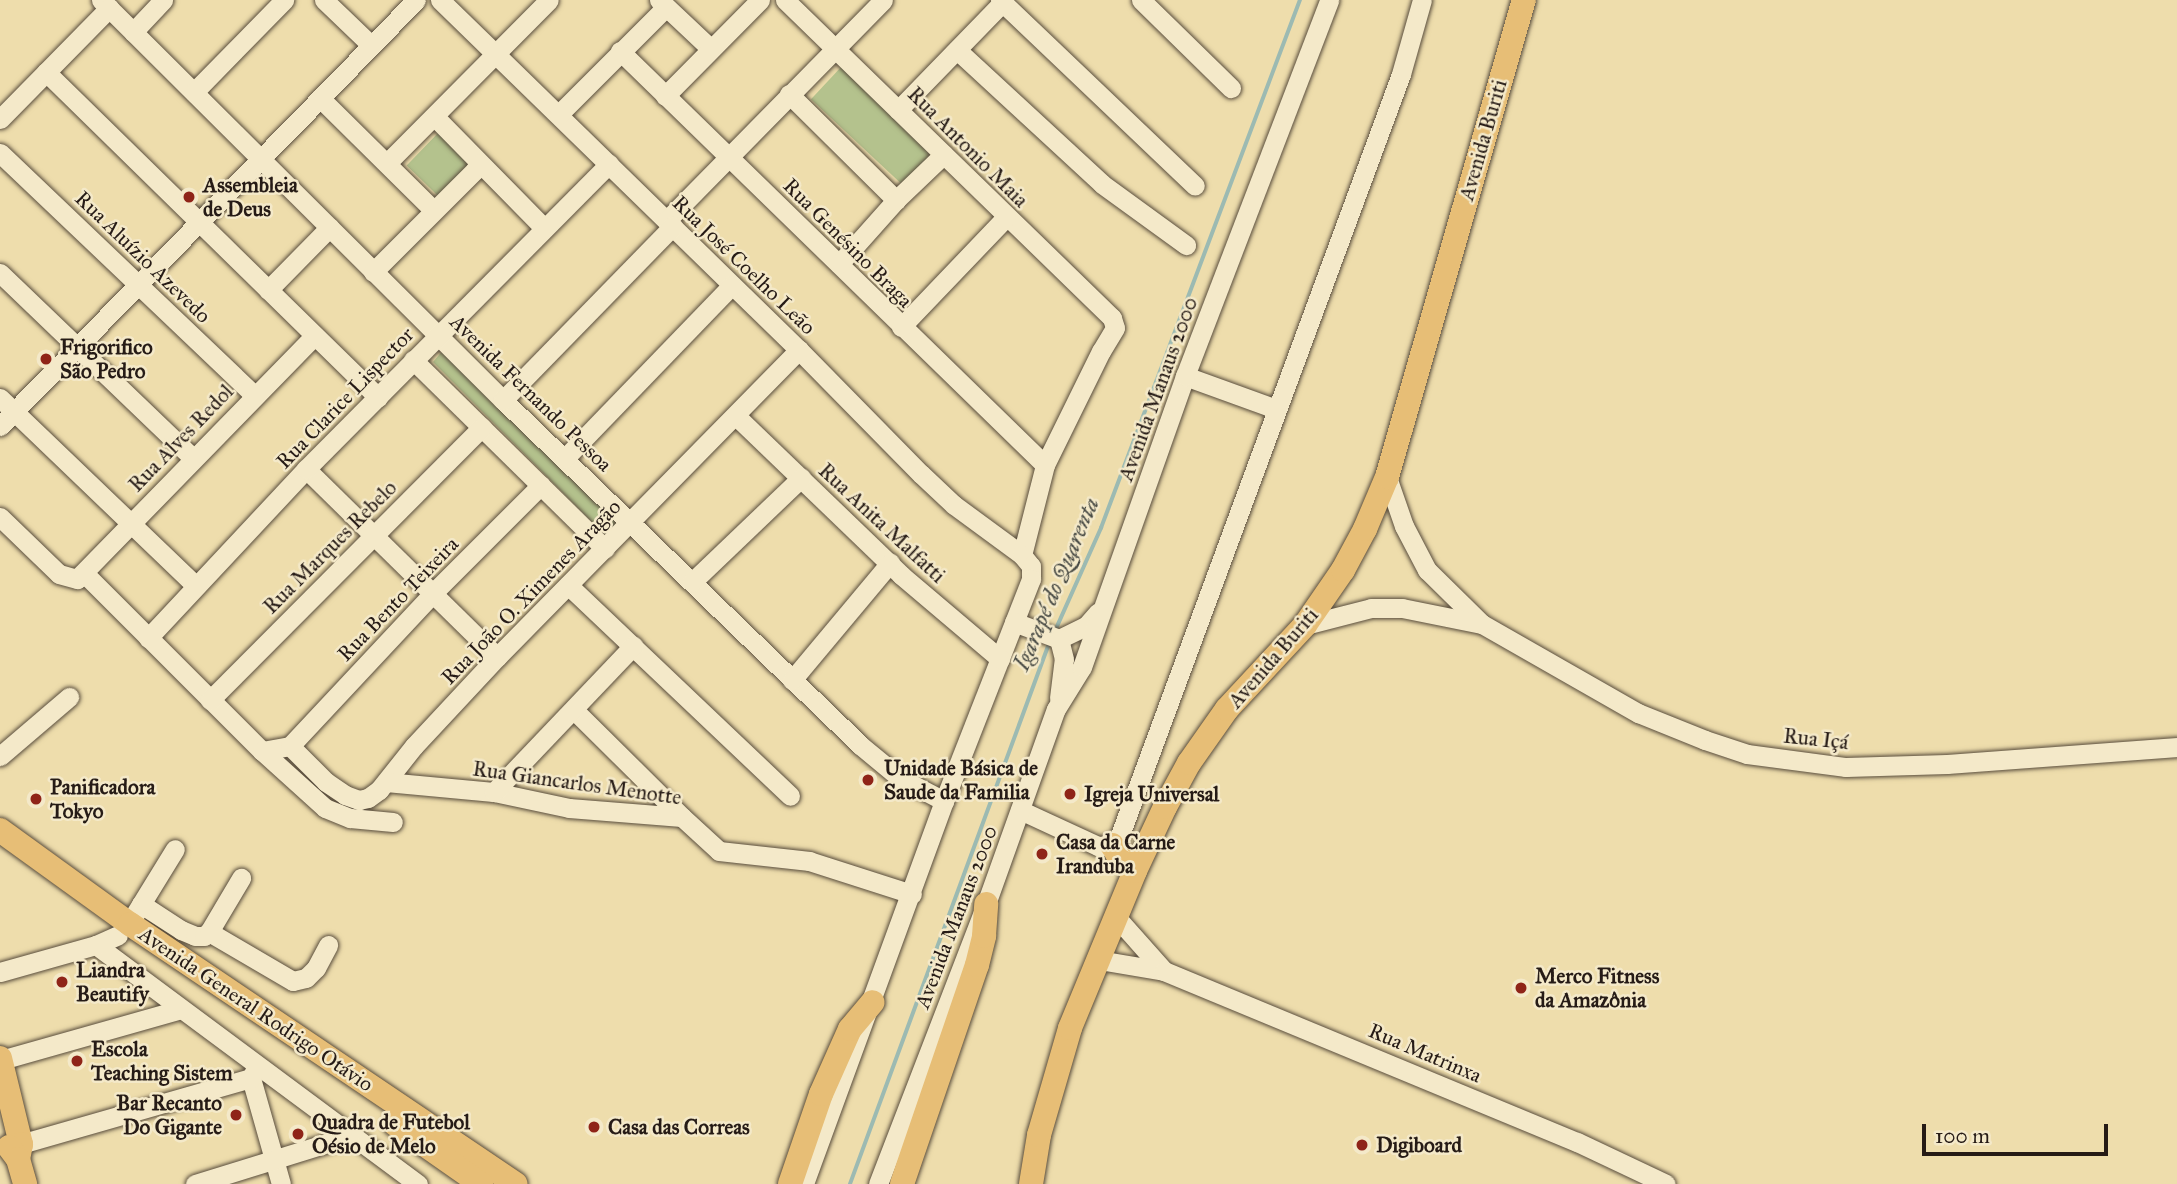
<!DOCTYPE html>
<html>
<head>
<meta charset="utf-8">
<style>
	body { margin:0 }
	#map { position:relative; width:2177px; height:1184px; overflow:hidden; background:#eeddac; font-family:"IM FELL Great Primer",serif }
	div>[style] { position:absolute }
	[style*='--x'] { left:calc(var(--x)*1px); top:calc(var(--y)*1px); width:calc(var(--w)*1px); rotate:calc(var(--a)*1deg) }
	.green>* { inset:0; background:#b4c28d; transform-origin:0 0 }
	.stream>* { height:3.5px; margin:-1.75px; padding:0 1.75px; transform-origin:1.75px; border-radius:1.75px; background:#9cbab2 }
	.roads { filter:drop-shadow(0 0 2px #584c3c) drop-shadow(0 0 2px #584c3c) }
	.minor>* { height:19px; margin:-9.5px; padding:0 9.5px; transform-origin:9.5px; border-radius:9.5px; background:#f4e9c9 }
	.major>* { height:24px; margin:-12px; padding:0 12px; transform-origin:12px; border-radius:12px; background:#e7be76 }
	.dots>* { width:19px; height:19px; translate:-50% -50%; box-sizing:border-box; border:4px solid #f4e9c9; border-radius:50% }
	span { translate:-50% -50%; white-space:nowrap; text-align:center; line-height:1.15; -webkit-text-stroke:5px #f4e9c9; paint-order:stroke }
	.street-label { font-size:21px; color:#261b16 }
	.poi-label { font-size:21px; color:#261b16; font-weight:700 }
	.left { translate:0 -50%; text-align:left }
	.right { translate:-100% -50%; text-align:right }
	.water-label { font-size:23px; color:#494b45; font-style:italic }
	.scale { position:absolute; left:1922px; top:1124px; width:186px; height:32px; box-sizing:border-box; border:4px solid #261b16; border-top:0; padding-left:9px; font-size:21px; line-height:24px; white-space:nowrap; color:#261b16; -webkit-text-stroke:5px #f4e9c9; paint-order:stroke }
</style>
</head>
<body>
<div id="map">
	<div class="green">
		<i style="left:843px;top:65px;width:128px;height:47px;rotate:43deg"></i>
		<i style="left:440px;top:131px;width:47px;height:48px;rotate:44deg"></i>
		<i style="clip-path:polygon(444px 349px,621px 521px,607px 537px,433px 362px)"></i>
	</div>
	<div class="stream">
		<i style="--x:1055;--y:631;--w:113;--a:-65.9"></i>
		<i style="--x:1101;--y:528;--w:564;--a:-69.35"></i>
		<i style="--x:850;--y:1184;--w:579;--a:-69.78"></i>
	</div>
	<div class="roads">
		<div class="minor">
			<i style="--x:101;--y:0;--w:567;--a:44.86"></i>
			<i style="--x:503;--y:400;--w:496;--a:44"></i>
			<i style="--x:860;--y:745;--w:52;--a:39.5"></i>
			<i style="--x:900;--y:778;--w:50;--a:27.6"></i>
			<i style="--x:324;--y:0;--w:65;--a:43.8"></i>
			<i style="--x:440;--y:0;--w:501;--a:44.27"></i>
			<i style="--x:799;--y:350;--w:174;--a:45.5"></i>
			<i style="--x:921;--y:474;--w:45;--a:43.2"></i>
			<i style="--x:954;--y:505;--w:84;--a:36.3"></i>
			<i style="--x:659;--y:0;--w:70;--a:43.3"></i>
			<i style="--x:785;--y:0;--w:456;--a:44.2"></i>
			<i style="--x:1112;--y:318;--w:10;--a:73"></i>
			<i style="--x:1115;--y:328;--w:27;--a:121"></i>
			<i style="--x:1101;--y:351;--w:127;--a:116.2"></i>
			<i style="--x:1045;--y:465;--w:93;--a:104.3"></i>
			<i style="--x:1022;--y:555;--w:14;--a:51"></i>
			<i style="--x:1031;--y:566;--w:13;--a:90"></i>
			<i style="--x:1031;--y:579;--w:238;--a:111.4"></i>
			<i style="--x:944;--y:801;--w:408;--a:110.1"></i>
			<i style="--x:1000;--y:0;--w:269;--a:43.6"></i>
			<i style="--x:1141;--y:0;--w:126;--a:44.4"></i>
			<i style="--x:133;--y:32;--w:44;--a:-46.8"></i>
			<i style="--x:957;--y:50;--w:197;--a:42.7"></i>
			<i style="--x:1102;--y:184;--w:104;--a:36"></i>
			<i style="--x:620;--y:51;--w:593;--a:44.25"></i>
			<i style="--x:46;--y:72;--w:465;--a:44.4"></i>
			<i style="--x:194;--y:92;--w:129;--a:-45.6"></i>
			<i style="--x:789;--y:94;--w:151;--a:44.7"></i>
			<i style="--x:665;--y:96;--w:135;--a:-45.3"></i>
			<i style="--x:320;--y:98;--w:159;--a:44.7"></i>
			<i style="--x:898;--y:110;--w:151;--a:-45.8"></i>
			<i style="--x:559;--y:114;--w:151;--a:-45"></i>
			<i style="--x:435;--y:117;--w:156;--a:45.5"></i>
			<i style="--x:0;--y:119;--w:156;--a:-45.5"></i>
			<i style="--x:0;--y:153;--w:351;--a:43.6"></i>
			<i style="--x:388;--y:162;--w:228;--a:-45.2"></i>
			<i style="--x:667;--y:220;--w:308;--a:-45.5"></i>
			<i style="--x:839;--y:264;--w:86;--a:-48.3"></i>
			<i style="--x:896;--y:200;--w:66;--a:-43.8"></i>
			<i style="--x:373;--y:272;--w:144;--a:-45"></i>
			<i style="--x:475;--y:170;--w:7;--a:-63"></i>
			<i style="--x:0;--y:273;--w:267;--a:43.8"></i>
			<i style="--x:268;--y:290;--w:88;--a:-45.5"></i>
			<i style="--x:901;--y:327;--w:152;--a:-46.3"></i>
			<i style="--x:413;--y:360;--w:269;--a:44.5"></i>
			<i style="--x:1185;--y:376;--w:97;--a:19.9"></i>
			<i style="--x:0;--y:398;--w:270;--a:43.8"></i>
			<i style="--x:503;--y:400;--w:243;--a:-45.7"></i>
			<i style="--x:736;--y:416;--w:229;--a:43.9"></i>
			<i style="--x:901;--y:575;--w:130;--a:40.3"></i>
			<i style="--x:0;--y:426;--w:595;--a:-45.68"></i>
			<i style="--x:565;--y:458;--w:240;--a:-46"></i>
			<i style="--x:306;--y:469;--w:268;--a:44.5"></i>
			<i style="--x:1387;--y:477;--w:52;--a:70.9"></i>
			<i style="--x:1404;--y:526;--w:50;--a:62.4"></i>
			<i style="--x:1427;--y:570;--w:77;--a:44.5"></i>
			<i style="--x:1482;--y:624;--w:180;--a:29.7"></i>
			<i style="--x:1638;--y:713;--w:72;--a:21.9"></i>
			<i style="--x:1705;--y:740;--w:44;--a:18.4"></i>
			<i style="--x:1747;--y:754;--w:100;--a:7.5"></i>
			<i style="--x:1846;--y:767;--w:101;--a:-1.7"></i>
			<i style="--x:1947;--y:764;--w:231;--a:-4.2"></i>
			<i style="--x:0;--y:517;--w:82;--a:44"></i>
			<i style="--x:59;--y:574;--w:19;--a:16"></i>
			<i style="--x:77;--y:579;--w:339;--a:-45.7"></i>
			<i style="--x:84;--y:573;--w:252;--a:45"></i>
			<i style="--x:262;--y:751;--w:28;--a:-10"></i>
			<i style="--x:692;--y:582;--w:151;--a:-43.7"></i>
			<i style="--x:568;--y:585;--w:306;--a:43.5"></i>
			<i style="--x:1014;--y:622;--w:48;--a:20.7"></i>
			<i style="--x:1059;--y:639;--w:30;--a:-26"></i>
			<i style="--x:1086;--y:626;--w:18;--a:-49"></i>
			<i style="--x:1305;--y:625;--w:68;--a:-14.4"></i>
			<i style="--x:1371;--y:608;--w:31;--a:0"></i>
			<i style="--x:1402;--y:608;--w:81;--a:11.4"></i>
			<i style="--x:148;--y:638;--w:231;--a:-46.9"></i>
			<i style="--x:306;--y:469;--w:430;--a:-45.2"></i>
			<i style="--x:792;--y:680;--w:153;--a:-50.1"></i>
			<i style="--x:1059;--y:698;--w:39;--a:-83"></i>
			<i style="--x:1064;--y:659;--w:21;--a:-104"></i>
			<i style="--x:210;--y:700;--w:385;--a:-45.1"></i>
			<i style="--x:574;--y:710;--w:152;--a:44.7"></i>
			<i style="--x:290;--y:746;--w:51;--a:45"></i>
			<i style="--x:326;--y:782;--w:23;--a:34"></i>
			<i style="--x:345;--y:795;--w:15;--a:20"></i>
			<i style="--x:359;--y:800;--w:9;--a:-13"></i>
			<i style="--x:368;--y:798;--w:14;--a:-36"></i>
			<i style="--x:379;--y:790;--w:56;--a:-51.5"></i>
			<i style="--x:414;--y:746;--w:122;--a:-47"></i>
			<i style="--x:497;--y:657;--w:431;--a:-45.5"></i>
			<i style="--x:290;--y:746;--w:208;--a:-46.9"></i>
			<i style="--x:432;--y:594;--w:154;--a:-45"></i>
			<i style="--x:262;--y:751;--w:85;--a:42.1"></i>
			<i style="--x:325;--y:808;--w:27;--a:22"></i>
			<i style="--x:350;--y:818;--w:43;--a:5.3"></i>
			<i style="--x:0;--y:756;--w:91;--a:-40.5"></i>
			<i style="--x:386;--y:782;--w:108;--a:5.3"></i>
			<i style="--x:494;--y:792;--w:77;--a:12"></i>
			<i style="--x:569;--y:808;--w:113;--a:4.6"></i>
			<i style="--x:682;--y:817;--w:50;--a:42.6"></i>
			<i style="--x:719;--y:851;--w:91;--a:6.3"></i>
			<i style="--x:809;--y:861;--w:108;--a:17.8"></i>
			<i style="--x:494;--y:792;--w:202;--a:-46.4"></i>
			<i style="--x:1020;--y:810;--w:86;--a:24.8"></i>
			<i style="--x:1098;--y:846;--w:14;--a:-4"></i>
			<i style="--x:1112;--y:845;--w:13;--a:-51"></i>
			<i style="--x:1120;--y:835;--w:811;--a:-69.73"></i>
			<i style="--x:1401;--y:74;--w:77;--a:-74.2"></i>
			<i style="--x:141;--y:904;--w:48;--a:33"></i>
			<i style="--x:181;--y:930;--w:15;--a:23"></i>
			<i style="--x:195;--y:936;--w:9;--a:0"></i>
			<i style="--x:204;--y:936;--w:6;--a:-39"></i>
			<i style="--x:209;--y:932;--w:63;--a:-59.3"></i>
			<i style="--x:135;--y:914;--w:76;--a:-58.4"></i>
			<i style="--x:1117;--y:918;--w:71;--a:48.4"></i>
			<i style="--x:209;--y:932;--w:97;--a:30.3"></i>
			<i style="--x:293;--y:981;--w:13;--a:-13"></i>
			<i style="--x:306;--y:978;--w:14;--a:-45"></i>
			<i style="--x:316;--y:968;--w:26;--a:-62"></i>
			<i style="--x:96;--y:945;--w:401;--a:36.6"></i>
			<i style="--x:1099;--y:960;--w:66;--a:9.6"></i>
			<i style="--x:1164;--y:971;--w:447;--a:22.5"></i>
			<i style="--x:1577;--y:1142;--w:98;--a:25.3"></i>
			<i style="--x:0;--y:972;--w:100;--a:-15.7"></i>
			<i style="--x:96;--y:945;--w:24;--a:-24"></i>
			<i style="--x:1;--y:1060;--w:187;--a:-15.8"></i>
			<i style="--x:256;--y:1068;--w:11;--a:117"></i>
			<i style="--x:251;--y:1078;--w:110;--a:74.2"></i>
			<i style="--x:10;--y:1147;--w:251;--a:-16"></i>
			<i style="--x:195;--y:1184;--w:162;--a:-17.2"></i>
			<i style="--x:878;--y:1184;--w:300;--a:-68.9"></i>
			<i style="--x:986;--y:904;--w:207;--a:-70.3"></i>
			<i style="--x:1056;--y:709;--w:49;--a:-58.2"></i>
			<i style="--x:1082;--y:667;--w:309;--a:-70.5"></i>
			<i style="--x:1185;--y:376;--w:403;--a:-69"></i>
		</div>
		<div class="major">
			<i style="--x:0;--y:830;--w:160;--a:35.9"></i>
			<i style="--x:130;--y:924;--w:465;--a:34"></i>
			<i style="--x:1112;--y:845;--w:12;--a:59"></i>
			<i style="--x:1118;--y:855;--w:23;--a:43"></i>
			<i style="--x:0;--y:1058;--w:89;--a:76.3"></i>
			<i style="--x:21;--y:1144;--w:15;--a:101"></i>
			<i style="--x:395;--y:1124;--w:105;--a:34.9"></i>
			<i style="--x:9;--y:1147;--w:15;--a:53"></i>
			<i style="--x:18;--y:1159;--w:26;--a:74"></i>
			<i style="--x:790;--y:1184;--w:95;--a:-71"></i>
			<i style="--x:821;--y:1094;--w:71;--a:-66"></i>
			<i style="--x:850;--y:1029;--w:35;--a:-50"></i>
			<i style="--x:902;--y:1184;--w:231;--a:-71.1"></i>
			<i style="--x:977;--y:965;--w:30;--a:-76"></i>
			<i style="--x:984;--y:936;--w:32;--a:-86"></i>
			<i style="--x:1031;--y:1184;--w:50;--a:-80.7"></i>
			<i style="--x:1039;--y:1135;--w:111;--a:-73.8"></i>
			<i style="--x:1070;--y:1028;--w:170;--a:-67.5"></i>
			<i style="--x:1135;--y:871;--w:71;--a:-64.9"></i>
			<i style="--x:1165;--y:807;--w:50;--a:-61.4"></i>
			<i style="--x:1189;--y:763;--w:66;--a:-54.9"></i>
			<i style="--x:1227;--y:709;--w:115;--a:-47.1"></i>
			<i style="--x:1305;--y:625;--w:67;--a:-55.4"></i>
			<i style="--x:1343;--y:570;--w:47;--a:-61.8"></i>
			<i style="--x:1365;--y:529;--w:56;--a:-67.1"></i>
			<i style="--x:1387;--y:477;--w:496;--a:-74"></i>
		</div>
	</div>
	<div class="dots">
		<i style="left:189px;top:197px;background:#8f2418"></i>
		<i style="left:46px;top:359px;background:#8f2418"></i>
		<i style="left:868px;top:780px;background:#8f2418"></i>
		<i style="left:1070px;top:794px;background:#8f2418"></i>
		<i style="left:36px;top:799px;background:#8f2418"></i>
		<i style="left:1042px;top:854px;background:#8f2418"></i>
		<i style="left:62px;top:982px;background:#8f2418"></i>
		<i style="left:1521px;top:988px;background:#8f2418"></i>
		<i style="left:77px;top:1061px;background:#8f2418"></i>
		<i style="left:236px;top:1115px;background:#8f2418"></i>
		<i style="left:594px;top:1127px;background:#8f2418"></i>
		<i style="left:298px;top:1134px;background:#8f2418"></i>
		<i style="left:1362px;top:1145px;background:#8f2418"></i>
	</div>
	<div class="street-label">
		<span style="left:1483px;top:140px;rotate:-74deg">Avenida Buriti</span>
		<span style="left:968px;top:147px;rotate:45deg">Rua Antonio Maia</span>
		<span style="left:848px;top:243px;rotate:45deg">Rua Genésino Braga</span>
		<span style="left:143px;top:257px;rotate:44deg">Rua Aluízio Azevedo</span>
		<span style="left:744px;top:265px;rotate:44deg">Rua José Coelho Leão</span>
		<span style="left:1158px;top:389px;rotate:-70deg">Avenida Manaus 2000</span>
		<span style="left:531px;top:393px;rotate:44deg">Avenida Fernando Pessoa</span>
		<span style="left:345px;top:398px;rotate:-46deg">Rua Clarice Lispector</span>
		<span style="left:181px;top:438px;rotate:-46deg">Rua Alves Redol</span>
		<span style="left:882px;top:523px;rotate:43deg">Rua Anita Malfatti</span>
		<span style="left:330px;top:547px;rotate:-45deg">Rua Marques Rebelo</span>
		<span style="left:531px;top:592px;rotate:-46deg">Rua João O. Ximenes Aragão</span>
		<span style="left:398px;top:599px;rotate:-46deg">Rua Bento Teixeira</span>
		<span style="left:1273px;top:658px;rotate:-49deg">Avenida Buriti</span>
		<span style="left:1816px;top:739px;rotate:6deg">Rua Içá</span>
		<span style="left:577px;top:783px;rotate:8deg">Rua Giancarlos Menotte</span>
		<span style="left:956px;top:917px;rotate:-69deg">Avenida Manaus 2000</span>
		<span style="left:256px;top:1009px;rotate:34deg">Avenida General Rodrigo Otávio</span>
		<span style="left:1425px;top:1053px;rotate:23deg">Rua Matrinxa</span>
	</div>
	<div class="poi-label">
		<span class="left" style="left:203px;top:197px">Assembleia<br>de Deus</span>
		<span class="left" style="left:60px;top:359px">Frigorifico<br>São Pedro</span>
		<span class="left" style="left:884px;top:780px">Unidade Básica de<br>Saude da Familia</span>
		<span class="left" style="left:50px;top:799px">Panificadora<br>Tokyo</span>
		<span class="left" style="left:1084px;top:794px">Igreja Universal</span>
		<span class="left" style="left:1056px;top:854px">Casa da Carne<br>Iranduba</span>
		<span class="left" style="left:76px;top:982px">Liandra<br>Beautify</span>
		<span class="left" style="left:1535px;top:988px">Merco Fitness<br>da Amazônia</span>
		<span class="left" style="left:91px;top:1061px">Escola<br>Teaching Sistem</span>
		<span class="right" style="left:222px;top:1115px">Bar Recanto<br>Do Gigante</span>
		<span class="left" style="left:312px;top:1134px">Quadra de Futebol<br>Oésio de Melo</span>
		<span class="left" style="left:608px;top:1127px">Casa das Correas</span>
		<span class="left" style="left:1376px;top:1145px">Digiboard</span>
	</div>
	<div class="water-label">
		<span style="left:1056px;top:584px;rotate:-67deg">Igarapé do Quarenta</span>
	</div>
	<div class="scale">100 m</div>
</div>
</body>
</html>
